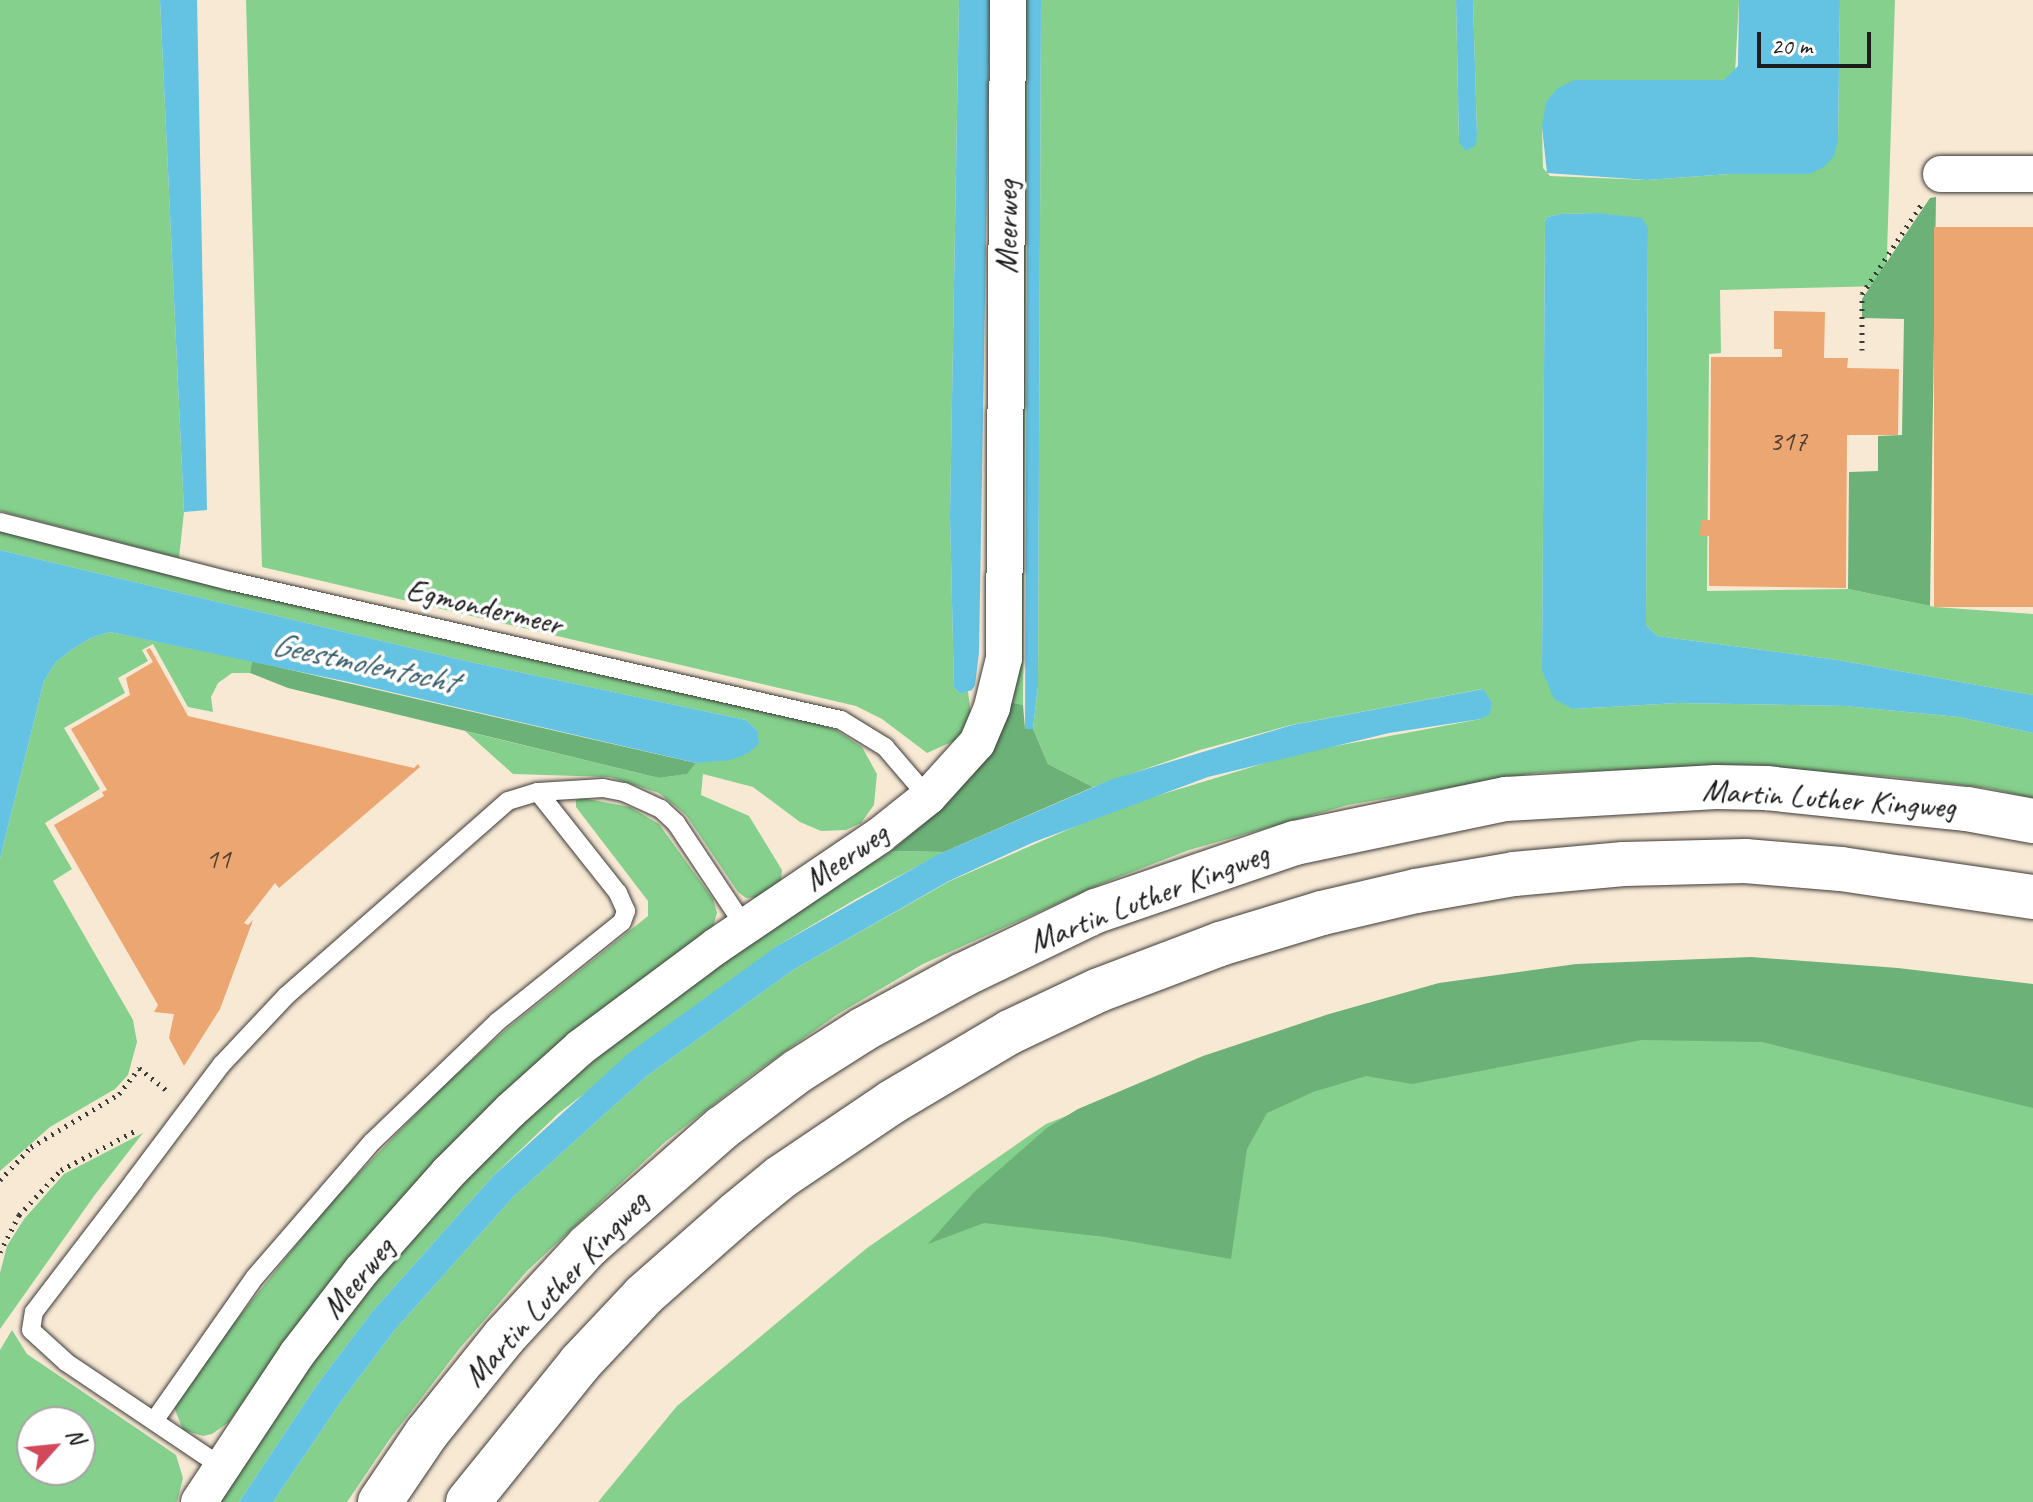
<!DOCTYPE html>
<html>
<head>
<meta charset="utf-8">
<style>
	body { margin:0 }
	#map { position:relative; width:2033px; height:1502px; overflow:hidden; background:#f8e9d5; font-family:Caveat,sans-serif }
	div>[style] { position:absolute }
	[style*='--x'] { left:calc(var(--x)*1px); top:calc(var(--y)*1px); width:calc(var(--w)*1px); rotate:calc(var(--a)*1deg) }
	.green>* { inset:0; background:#86d08d }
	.forest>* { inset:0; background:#6cb278 }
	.water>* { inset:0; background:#64c2e2 }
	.building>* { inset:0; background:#eca671; transform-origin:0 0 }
	.path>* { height:5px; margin-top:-2.5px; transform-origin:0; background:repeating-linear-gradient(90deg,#3d3b38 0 2px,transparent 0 8px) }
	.roads { filter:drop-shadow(0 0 2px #3d3b38) drop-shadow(0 0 2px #3d3b38) }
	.service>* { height:18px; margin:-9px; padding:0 9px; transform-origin:9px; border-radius:9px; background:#fff }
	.minor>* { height:36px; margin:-18px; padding:0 18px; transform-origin:18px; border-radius:18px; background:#fff }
	.trunk>* { height:44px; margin:-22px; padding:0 22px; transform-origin:22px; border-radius:22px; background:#fff }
	span { translate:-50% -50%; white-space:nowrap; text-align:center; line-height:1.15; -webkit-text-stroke:7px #fff; paint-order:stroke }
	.number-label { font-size:28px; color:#503e31 }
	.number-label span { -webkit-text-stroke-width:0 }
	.street-label { font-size:32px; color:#1c1c1c }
	.water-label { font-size:34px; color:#395e6b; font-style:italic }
	.north { position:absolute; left:16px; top:1406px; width:80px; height:80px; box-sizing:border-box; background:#fff; border:2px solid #a4a4a4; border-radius:50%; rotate:63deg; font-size:22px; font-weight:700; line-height:32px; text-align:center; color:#1c1c1c }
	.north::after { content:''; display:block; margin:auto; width:28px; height:36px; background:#d1495b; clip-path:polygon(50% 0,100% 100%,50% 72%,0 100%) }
	.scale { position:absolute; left:1757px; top:32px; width:114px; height:36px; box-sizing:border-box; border:4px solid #1c1c1c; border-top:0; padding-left:10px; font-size:24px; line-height:28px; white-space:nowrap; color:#1c1c1c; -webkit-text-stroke:6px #fff; paint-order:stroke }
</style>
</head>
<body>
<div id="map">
	<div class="green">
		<i style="clip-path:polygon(0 0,160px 0,184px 512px,179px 558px,0 511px)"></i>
		<i style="clip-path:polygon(246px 0,959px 0,950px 515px,954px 687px,960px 694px,968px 691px,971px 716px,968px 727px,956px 740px,927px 753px,882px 719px,856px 706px,262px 567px)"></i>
		<i style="clip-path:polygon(1016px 0,1028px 0,1023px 705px,1009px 702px)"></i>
		<i style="clip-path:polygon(1041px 0,1456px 0,1459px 142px,1477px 134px,1473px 0,1739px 0,1735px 73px,1724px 80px,1575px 80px,1542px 127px,1543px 168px,1550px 176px,1647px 180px,1729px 174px,1809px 174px,1838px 141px,1840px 0,1895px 0,1886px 286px,1720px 290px,1721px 353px,1709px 354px,1707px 591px,1848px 589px,1935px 607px,2033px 614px,2033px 695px,1838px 660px,1657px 636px,1646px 625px,1648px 228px,1597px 213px,1560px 214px,1547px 217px,1545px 222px,1542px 670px,1573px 709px,1678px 703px,1845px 706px,1959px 717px,2033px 733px,2033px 798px,1987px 788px,1893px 777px,1731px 766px,1535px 773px,1348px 805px,1189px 850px,1101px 884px,923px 964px,838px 1014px,753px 1074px,665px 1142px,527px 1271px,460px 1348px,389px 1440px,347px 1502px,273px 1502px,340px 1403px,394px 1331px,513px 1197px,647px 1076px,793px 970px,950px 881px,1120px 807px,1298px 753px,1481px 719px,1492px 702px,1482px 689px,1291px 725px,1200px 750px,1093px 787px,1048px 764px,1033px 729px,1038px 686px)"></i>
		<i style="clip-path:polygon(0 530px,804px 719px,836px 730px,862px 747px,877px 774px,874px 805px,861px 823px,846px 830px,821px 831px,800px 822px,753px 787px,703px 774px,701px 795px,749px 816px,782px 870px,781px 882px,762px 897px,746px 898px,738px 892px,686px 815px,659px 793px,610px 777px,513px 774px,465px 731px,659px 778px,686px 774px,696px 763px,747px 754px,757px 730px,746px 720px,466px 661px,0 550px)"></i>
		<i style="clip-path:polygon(110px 632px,252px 661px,250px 673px,232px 673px,218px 683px,211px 697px,213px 712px,188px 707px,153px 644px,142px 650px,148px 661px,118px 678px,125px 693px,64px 728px,100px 789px,45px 823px,72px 869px,53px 881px,133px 1020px,137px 1042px,128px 1075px,115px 1089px,50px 1127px,0 1171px,0 859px,44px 681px,56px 662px,71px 650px,91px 638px)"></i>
		<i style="clip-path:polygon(582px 798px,630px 807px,659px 824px,713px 899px,717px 913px,713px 927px,288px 1338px,229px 1422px,212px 1434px,203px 1436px,183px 1430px,174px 1407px,223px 1337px,328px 1205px,446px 1083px,509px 1027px,648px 916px,648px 901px,576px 807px,576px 800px)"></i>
		<i style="clip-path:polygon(891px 851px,944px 852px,856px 899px,777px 946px,559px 1113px,493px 1176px,371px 1313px,316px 1386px,239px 1502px,212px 1502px,358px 1296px,510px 1129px,707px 968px)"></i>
		<i style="clip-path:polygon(2033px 1010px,2033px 1502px,598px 1502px,677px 1406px,867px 1248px,1046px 1124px,1264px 1038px)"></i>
		<i style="clip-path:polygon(143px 1133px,94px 1196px,0 1329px,0 1273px,7px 1246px,24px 1219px,64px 1174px)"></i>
		<i style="clip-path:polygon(evenodd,12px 1330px,27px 1354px,176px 1455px,183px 1478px,177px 1502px,0 1502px,0 1350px,12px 1330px,32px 1422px,80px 1422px,80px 1470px,32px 1470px,32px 1422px)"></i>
	</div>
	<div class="forest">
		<i style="clip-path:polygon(1936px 197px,1930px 606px,1848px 589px,1849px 472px,1878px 471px,1878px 436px,1902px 435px,1904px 319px,1862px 318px,1862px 299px,1930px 198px)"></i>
		<i style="clip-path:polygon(252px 661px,595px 740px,696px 763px,687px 774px,659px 778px,288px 688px,250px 673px)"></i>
		<i style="clip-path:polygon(1009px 702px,1023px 705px,1025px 729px,1033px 729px,1048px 764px,1093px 787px,944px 852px,891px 851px,945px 806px,977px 769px)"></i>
		<i style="clip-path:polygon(1751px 957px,1898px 968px,2033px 984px,2033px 1108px,1762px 1042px,1642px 1040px,1412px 1084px,1366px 1076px,1313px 1092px,1267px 1113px,1247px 1149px,1231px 1259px,1105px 1237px,984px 1223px,928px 1244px,975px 1191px,1048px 1127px,1078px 1109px,1203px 1056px,1329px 1014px,1439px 983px,1576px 964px)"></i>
	</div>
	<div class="water">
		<i style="clip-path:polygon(160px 0,197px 0,207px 510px,184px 512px)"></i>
		<i style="clip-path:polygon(959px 0,990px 0,979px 653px,975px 685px,972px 690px,960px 694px,954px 687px,950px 515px)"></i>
		<i style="clip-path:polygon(1028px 0,1041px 0,1038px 686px,1033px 729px,1025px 729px)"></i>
		<i style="clip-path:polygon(1456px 0,1473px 0,1477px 134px,1476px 145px,1466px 151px,1459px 142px)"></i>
		<i style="clip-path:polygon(1739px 0,1840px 0,1838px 141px,1834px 156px,1824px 167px,1809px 174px,1729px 174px,1647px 180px,1547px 173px,1542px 127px,1546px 102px,1558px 88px,1575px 80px,1724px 80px,1738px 66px)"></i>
		<i style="clip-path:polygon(1597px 213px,1642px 218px,1648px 228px,1646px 625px,1657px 636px,1838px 660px,2033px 695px,2033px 733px,1959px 717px,1845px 706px,1678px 703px,1573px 709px,1554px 699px,1542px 670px,1545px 222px,1547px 217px,1560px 214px)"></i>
		<i style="clip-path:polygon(0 550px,466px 661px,746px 720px,757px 730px,759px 744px,747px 754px,730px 760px,696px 763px,344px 681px,110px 632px,91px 638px,71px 650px,56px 662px,44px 681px,0 859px)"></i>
		<i style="clip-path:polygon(1483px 689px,1492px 702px,1490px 714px,1481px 719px,1389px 733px,1208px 777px,1034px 842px,949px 881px,793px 970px,647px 1076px,513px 1197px,394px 1331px,340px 1403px,273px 1502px,239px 1502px,316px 1386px,371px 1313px,493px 1176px,629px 1053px,777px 946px,937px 855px,1110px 780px,1292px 725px)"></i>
	</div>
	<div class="building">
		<i style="left:1934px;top:227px;width:99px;height:380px"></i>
		<i style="clip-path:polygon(1774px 311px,1825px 312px,1824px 358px,1848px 358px,1847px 368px,1899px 369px,1898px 435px,1847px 435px,1846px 588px,1709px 586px,1709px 536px,1700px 536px,1701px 520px,1710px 520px,1711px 357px,1782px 357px,1782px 349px,1774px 349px)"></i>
		<i style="clip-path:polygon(150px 648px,188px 716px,414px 768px,418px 764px,420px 767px,279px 888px,275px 883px,244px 923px,248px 925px,253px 920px,220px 1009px,184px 1066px,169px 1038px,174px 1014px,154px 1012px,158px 1005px,54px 825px,104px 796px,102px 792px,107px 790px,71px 729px,130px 695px,126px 678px,153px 662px,146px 650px)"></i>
	</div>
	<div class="path">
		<i style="--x:1862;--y:350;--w:56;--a:-90"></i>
		<i style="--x:1862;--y:294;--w:107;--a:-56.5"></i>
		<i style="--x:0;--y:1180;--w:45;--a:-46.8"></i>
		<i style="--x:31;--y:1147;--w:103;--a:-31.1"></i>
		<i style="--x:119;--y:1094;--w:33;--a:-52"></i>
		<i style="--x:139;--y:1068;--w:38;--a:39"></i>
		<i style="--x:0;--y:1252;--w:42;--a:-62.8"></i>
		<i style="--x:19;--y:1215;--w:62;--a:-47"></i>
		<i style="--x:61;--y:1170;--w:84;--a:-27.8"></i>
	</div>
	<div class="roads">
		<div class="service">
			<i style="--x:0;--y:522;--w:237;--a:14.4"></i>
			<i style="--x:230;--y:581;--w:627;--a:12.82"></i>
			<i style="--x:841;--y:720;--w:52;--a:31.5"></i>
			<i style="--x:885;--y:747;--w:66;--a:49.3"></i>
			<i style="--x:154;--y:1421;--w:176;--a:-55"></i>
			<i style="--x:255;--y:1277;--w:179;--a:-49.1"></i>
			<i style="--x:372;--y:1142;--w:173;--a:-43.8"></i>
			<i style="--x:497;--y:1022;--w:160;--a:-38.7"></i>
			<i style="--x:622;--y:922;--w:12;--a:-70"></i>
			<i style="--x:626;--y:911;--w:20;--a:-114"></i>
			<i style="--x:618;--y:893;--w:129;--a:-128.4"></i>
			<i style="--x:222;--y:1467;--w:188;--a:-146.1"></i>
			<i style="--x:66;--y:1362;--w:47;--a:-137.6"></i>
			<i style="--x:31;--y:1330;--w:18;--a:-81"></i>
			<i style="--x:34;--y:1312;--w:165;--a:-52.6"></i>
			<i style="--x:134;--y:1181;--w:146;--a:-53.1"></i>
			<i style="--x:222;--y:1064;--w:93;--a:-46.7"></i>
			<i style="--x:286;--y:996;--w:295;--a:-41.3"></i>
			<i style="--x:508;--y:801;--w:31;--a:-17"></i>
			<i style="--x:538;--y:792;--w:65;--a:-3.5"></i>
			<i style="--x:603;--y:788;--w:21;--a:11"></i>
			<i style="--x:624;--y:792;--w:41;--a:24.7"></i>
			<i style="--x:661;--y:809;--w:21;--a:43"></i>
			<i style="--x:676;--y:823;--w:125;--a:56.4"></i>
		</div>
		<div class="minor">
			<i style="--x:1941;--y:174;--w:92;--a:0"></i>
			<i style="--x:199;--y:1502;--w:178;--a:-56.5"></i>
			<i style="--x:297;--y:1354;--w:106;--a:-52.3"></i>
			<i style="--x:362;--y:1270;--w:130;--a:-48.4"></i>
			<i style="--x:448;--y:1173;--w:89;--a:-45"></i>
			<i style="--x:511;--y:1110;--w:94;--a:-42"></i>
			<i style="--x:581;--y:1047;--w:167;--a:-36.7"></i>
			<i style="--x:715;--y:947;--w:198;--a:-34.1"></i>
			<i style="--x:879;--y:836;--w:63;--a:-38.5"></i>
			<i style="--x:928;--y:797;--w:73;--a:-47.8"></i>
			<i style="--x:977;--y:743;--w:39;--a:-67"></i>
			<i style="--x:992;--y:707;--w:50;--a:-76.2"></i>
			<i style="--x:1004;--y:658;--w:658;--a:-89.65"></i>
		</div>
		<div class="trunk">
			<i style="--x:380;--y:1502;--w:82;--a:-55.9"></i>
			<i style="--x:426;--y:1434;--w:124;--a:-51.2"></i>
			<i style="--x:504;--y:1337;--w:124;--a:-47.3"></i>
			<i style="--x:588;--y:1246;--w:179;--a:-41.4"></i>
			<i style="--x:722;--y:1128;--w:95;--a:-36.9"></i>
			<i style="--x:798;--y:1071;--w:78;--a:-32.5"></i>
			<i style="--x:864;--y:1029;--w:113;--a:-28.6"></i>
			<i style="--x:963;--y:975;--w:148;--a:-25.7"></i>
			<i style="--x:1096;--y:911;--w:210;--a:-18.9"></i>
			<i style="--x:1295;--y:843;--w:216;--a:-11.8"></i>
			<i style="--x:1506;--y:799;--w:210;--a:-3.3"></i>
			<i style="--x:1716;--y:787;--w:50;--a:1.1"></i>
			<i style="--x:1766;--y:788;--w:202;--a:6"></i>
			<i style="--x:1967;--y:809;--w:67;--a:10.3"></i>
			<i style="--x:468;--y:1502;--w:179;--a:-51.1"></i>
			<i style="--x:580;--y:1363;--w:93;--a:-46.7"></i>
			<i style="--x:644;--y:1295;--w:124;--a:-41.4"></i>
			<i style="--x:737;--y:1213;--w:57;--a:-39.3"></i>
			<i style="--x:781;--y:1177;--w:134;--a:-34"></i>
			<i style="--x:892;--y:1102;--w:137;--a:-30.7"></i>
			<i style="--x:1010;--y:1032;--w:98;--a:-25.3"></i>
			<i style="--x:1099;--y:990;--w:129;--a:-20.8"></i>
			<i style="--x:1220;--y:944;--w:107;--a:-16.9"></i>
			<i style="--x:1322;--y:913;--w:97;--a:-13.2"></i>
			<i style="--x:1416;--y:891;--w:99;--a:-9.8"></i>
			<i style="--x:1514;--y:874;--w:110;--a:-5.2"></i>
			<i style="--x:1624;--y:864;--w:121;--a:-1.4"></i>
			<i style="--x:1745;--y:861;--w:96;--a:4.8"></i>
			<i style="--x:1841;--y:869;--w:194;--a:8.3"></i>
		</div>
	</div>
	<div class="number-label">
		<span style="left:1788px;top:441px">317</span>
		<span style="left:218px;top:859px">11</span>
	</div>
	<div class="street-label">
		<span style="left:1007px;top:227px;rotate:-90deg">Meerweg</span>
		<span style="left:484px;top:607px;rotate:13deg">Egmondermeer</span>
		<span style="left:1829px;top:799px;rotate:4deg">Martin Luther Kingweg</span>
		<span style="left:846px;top:857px;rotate:-35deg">Meerweg</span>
		<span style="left:1149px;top:898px;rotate:-21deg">Martin Luther Kingweg</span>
		<span style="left:358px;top:1278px;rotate:-51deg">Meerweg</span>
		<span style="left:556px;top:1289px;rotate:-47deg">Martin Luther Kingweg</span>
	</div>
	<div class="water-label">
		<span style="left:364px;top:662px;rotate:12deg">Geestmolentocht</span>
	</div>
	<div class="north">N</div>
	<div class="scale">20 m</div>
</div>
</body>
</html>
